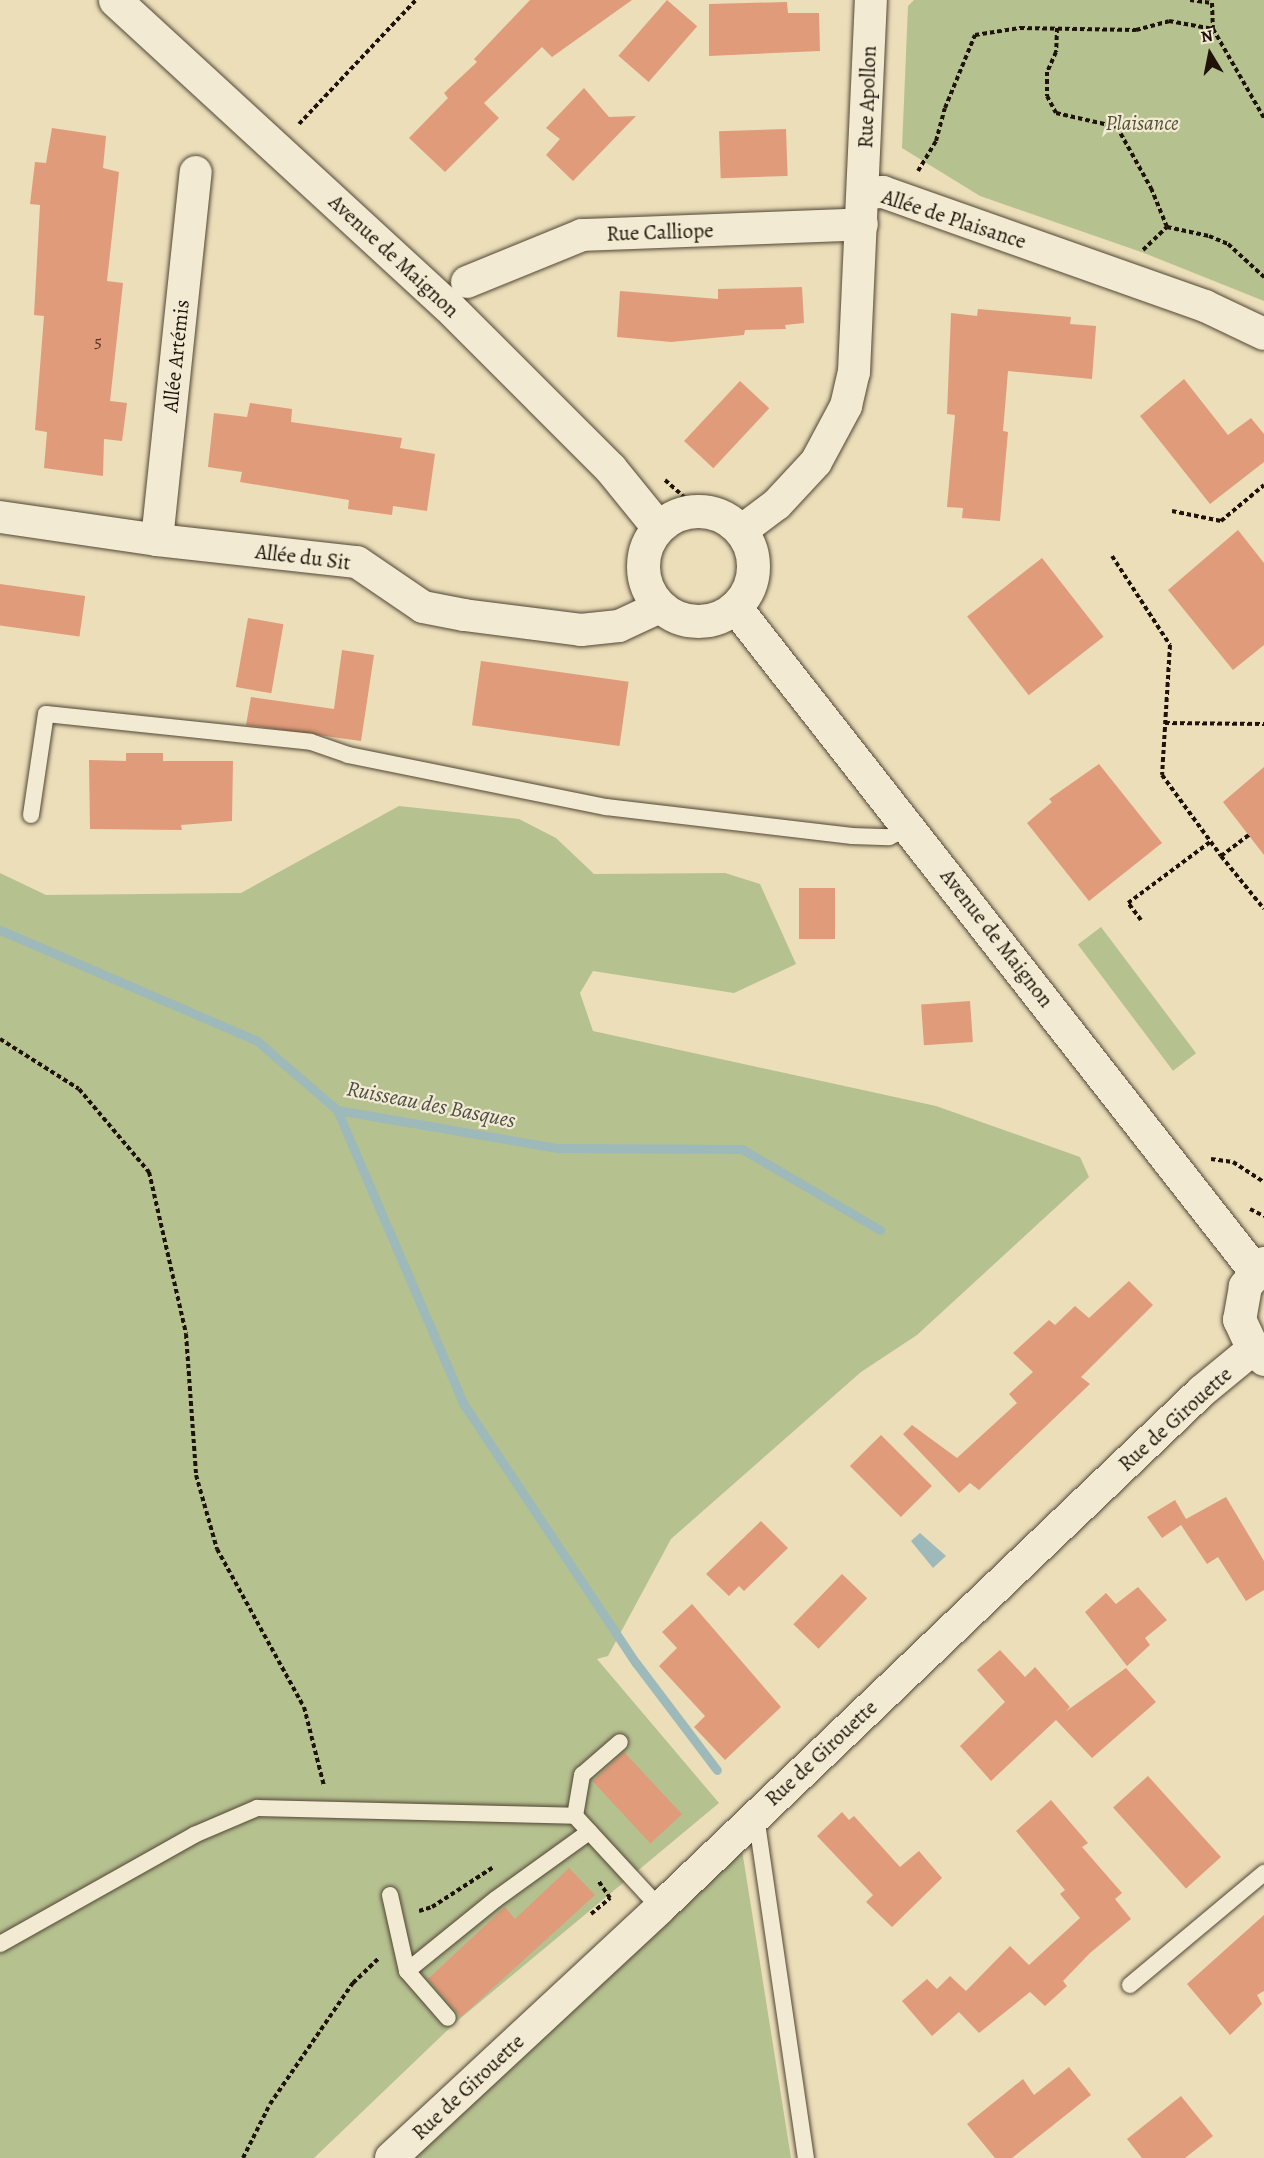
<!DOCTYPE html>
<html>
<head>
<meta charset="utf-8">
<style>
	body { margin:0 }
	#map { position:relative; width:1264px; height:2158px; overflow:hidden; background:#ebdeb9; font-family:Alegreya,serif }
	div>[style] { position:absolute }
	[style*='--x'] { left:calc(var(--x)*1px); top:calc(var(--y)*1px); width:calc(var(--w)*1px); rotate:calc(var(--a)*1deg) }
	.green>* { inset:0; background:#b6c190; transform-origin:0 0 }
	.water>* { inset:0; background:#9db9ba }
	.stream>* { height:9px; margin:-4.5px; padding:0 4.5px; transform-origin:4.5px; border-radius:4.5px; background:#9db9ba }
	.building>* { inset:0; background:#e09b7a; transform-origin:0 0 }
	.path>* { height:4px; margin-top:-2px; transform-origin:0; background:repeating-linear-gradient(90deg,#1f1309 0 4.5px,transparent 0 7.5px) }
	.roads { filter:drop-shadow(0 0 2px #524635) drop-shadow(0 0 2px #524635) }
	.lane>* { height:16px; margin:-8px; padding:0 8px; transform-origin:8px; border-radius:8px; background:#f2ead2 }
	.street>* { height:32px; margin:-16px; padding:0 16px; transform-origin:16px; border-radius:16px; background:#f2ead2 }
	.secondary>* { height:33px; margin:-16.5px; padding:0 16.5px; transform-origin:16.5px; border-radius:16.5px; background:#f2ead2 }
	.secondary>.ring { margin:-16.5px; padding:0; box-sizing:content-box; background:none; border:33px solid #f2ead2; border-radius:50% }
	span { translate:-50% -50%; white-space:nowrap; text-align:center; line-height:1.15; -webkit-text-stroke:4.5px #f2ead2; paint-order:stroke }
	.number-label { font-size:18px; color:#4f3525 }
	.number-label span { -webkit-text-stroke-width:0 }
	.street-label { font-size:21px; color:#1f1309 }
	.park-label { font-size:21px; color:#545038; font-style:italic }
	.water-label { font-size:22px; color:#4b4d47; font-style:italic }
	.north { position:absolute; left:1180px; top:24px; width:60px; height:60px; -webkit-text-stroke:4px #f2ead2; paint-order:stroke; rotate:350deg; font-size:16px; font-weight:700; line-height:24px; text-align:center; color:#1f1309 }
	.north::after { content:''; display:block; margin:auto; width:21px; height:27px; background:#1f1309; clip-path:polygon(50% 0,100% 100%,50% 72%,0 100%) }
</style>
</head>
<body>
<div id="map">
	<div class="green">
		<i style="clip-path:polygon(914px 0,1264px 0,1264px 301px,1144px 253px,980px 196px,902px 148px,908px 6px)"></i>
		<i style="clip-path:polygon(399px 806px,519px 819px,556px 838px,594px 874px,725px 873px,760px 884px,796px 964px,734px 993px,593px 971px,580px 993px,593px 1031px,936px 1106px,1080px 1157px,1089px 1177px,917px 1335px,861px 1372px,671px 1539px,608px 1656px,597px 1659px,719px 1803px,456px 2022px,314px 2158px,0 2158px,0 873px,46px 895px,241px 893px)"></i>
		<i style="left:1101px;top:927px;width:158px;height:29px;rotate:53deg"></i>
		<i style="clip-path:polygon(742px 1850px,791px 2158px,413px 2158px)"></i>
	</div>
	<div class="water">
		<i style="clip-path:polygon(920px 1533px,946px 1556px,933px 1568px,911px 1541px)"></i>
	</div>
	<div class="stream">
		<i style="--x:0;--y:930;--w:279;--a:23.3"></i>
		<i style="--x:256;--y:1040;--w:107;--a:40.8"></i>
		<i style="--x:337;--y:1110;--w:224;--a:9.8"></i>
		<i style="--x:558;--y:1148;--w:184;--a:0.3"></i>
		<i style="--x:742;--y:1149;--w:160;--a:30.4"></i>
		<i style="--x:337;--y:1110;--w:319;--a:66.7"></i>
		<i style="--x:463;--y:1403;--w:312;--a:56.4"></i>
		<i style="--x:636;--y:1663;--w:134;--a:52.9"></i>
	</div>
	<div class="building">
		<i style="clip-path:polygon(530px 0,632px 0,552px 57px,542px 47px,484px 103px,499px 118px,445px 172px,409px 138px,448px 98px,444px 93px,477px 62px,474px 59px)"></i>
		<i style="left:667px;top:0;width:40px;height:74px;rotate:41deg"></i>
		<i style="clip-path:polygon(787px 2px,788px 13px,819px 13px,820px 51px,709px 56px,709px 4px)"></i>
		<i style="clip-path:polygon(584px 88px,609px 117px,636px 116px,573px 181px,546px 155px,560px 139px,546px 128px)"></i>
		<i style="clip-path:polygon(52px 128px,106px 136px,103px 168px,119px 172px,107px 281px,123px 283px,110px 401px,127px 403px,122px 441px,104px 439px,103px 476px,44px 468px,47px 432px,35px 430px,44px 316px,34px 315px,40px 205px,30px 204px,35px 162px,46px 163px)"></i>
		<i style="left:786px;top:129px;width:47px;height:67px;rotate:88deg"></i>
		<i style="clip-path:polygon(802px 287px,804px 323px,785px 325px,786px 329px,745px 330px,744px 335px,671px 342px,617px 337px,620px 291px,718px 299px,718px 289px)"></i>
		<i style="clip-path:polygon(978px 309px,1071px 317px,1070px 324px,1096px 326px,1092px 379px,1008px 371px,1003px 431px,1008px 432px,1000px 521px,962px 518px,963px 508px,947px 507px,955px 415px,947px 414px,951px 313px,977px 316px)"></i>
		<i style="clip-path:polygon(1184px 379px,1228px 435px,1251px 418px,1264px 434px,1264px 462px,1210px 504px,1140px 416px)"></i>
		<i style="left:740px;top:381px;width:40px;height:82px;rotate:43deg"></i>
		<i style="clip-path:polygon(250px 403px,292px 409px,291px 422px,402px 438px,400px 448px,435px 454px,427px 511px,393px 506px,392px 515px,348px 509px,349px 500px,240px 482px,242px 472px,208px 467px,214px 413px,247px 417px)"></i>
		<i style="clip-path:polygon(1238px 530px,1264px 563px,1264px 645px,1233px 670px,1168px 590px)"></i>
		<i style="left:1042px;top:558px;width:100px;height:95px;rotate:52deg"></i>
		<i style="left:0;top:584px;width:86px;height:41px;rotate:8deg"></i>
		<i style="left:248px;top:618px;width:36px;height:70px;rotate:10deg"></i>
		<i style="clip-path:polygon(342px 650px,374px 655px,361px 741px,246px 725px,251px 697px,334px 709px)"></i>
		<i style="left:481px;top:661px;width:149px;height:65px;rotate:8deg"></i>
		<i style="clip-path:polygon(126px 753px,163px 753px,163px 761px,233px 761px,232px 821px,181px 825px,182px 830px,90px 829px,89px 760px,126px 761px)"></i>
		<i style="clip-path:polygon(1099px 764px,1162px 843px,1089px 901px,1027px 823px,1052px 802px,1049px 799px)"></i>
		<i style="clip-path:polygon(1264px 767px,1264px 855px,1223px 802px)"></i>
		<i style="left:799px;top:888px;width:36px;height:51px"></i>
		<i style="left:970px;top:1001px;width:41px;height:49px;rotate:86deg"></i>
		<i style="clip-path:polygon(1129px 1281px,1153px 1305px,1081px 1377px,1090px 1384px,979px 1490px,970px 1483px,959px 1493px,903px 1434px,912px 1425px,957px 1458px,1017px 1403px,1009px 1394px,1033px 1372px,1013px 1353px,1049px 1320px,1055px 1325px,1075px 1306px,1089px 1318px)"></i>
		<i style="left:881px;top:1435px;width:72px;height:44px;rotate:45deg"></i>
		<i style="clip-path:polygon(1226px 1497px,1264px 1561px,1264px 1590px,1246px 1601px,1218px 1557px,1207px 1564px,1181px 1525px,1162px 1538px,1147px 1517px,1175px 1500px,1186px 1519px)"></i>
		<i style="clip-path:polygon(761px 1521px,788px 1548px,744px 1591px,739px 1586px,729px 1596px,706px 1574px)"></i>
		<i style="left:842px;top:1574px;width:35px;height:70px;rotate:44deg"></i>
		<i style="clip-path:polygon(1138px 1587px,1167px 1620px,1145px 1638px,1150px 1645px,1127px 1666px,1085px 1612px,1106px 1593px,1116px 1604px)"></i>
		<i style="clip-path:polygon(692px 1604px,781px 1707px,725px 1760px,694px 1727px,705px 1716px,659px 1666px,677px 1648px,662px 1632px)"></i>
		<i style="clip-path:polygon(1000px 1650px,1025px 1677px,1035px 1667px,1070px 1707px,1065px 1712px,1126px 1668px,1156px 1702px,1092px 1758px,1056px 1720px,991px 1781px,960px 1746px,1005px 1702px,977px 1670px)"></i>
		<i style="left:624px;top:1752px;width:85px;height:43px;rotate:47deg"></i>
		<i style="left:1148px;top:1776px;width:109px;height:47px;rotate:48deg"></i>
		<i style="clip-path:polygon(1051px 1800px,1088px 1843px,1082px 1847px,1122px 1893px,1115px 1899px,1131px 1919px,1090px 1953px,1063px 1981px,1067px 1986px,1045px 2006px,1030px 1992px,979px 2033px,959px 2012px,932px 2036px,902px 2001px,927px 1979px,937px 1989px,950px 1976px,966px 1991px,1010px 1946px,1029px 1965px,1080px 1918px,1060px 1894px,1065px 1890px,1016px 1831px)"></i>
		<i style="clip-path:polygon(842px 1812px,849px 1820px,854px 1816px,900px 1867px,919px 1851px,942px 1878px,892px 1927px,866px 1902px,873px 1895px,817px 1836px)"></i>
		<i style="clip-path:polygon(569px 1868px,595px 1895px,461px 2017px,428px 1979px,505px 1907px,515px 1919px)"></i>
		<i style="clip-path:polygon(1264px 1915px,1264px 1991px,1257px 1995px,1262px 2004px,1230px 2035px,1187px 1984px)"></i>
		<i style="clip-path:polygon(1069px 2067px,1091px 2095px,1012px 2158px,995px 2158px,967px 2124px,1023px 2079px,1034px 2095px)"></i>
		<i style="clip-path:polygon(1181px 2096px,1213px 2136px,1185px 2158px,1142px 2158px,1127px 2139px)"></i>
	</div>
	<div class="path">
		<i style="--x:1190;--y:0;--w:22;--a:8"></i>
		<i style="--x:1212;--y:3;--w:26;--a:88"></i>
		<i style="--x:1213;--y:29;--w:103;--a:60.2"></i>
		<i style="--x:1057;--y:28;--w:24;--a:92"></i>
		<i style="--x:1056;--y:52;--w:22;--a:114"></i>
		<i style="--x:1047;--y:72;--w:24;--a:90"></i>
		<i style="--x:1047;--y:96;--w:19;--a:62"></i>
		<i style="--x:1056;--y:113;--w:63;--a:12.9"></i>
		<i style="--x:1117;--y:127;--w:70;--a:60.9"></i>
		<i style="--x:1151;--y:188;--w:42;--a:67.7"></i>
		<i style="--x:299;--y:124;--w:170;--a:-46.7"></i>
		<i style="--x:918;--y:171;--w:35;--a:-59"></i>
		<i style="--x:936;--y:141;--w:34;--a:-75"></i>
		<i style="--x:945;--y:108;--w:79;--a:-67.7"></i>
		<i style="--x:975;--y:35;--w:46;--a:-8.8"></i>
		<i style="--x:1020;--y:28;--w:116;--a:1"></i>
		<i style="--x:1136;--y:30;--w:34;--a:-15"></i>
		<i style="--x:1169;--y:21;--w:45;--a:10.3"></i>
		<i style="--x:1143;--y:250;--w:33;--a:-44"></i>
		<i style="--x:1167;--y:227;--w:43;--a:12.1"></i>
		<i style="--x:1209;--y:236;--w:21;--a:23"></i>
		<i style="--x:1228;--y:244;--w:49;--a:42.5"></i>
		<i style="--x:665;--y:480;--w:47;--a:41.5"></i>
		<i style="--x:1172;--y:511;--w:50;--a:11.5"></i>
		<i style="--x:1221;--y:521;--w:56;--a:-39.9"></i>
		<i style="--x:1112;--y:556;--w:106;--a:56.9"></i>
		<i style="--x:1170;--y:645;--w:130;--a:93.5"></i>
		<i style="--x:1162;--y:775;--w:100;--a:53.9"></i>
		<i style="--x:1221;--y:856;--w:35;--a:-37"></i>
		<i style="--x:753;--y:571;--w:17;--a:57"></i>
		<i style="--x:1165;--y:723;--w:99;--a:0.6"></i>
		<i style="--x:1221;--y:856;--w:68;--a:50.9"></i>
		<i style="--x:1141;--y:920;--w:21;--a:-127"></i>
		<i style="--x:1128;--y:903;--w:102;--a:-36.6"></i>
		<i style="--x:0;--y:1039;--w:93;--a:32.3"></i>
		<i style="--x:79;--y:1089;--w:109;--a:49.9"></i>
		<i style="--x:149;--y:1172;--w:166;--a:77.1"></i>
		<i style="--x:186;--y:1334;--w:141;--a:85.9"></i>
		<i style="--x:196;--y:1475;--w:77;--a:74.2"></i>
		<i style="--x:217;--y:1549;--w:180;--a:61.2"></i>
		<i style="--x:304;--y:1707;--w:81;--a:75.8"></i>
		<i style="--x:1211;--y:1159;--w:22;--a:8"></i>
		<i style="--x:1233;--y:1162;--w:37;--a:33"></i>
		<i style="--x:1250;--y:1209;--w:16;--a:27"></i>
		<i style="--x:419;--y:1911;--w:14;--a:-17"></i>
		<i style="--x:432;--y:1907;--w:72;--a:-33"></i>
		<i style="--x:591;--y:1914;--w:25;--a:-40"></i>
		<i style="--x:610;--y:1898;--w:22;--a:-124"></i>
		<i style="--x:243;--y:2158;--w:60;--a:-63.4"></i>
		<i style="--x:270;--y:2104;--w:147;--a:-55.6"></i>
		<i style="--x:353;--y:1983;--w:35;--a:-44"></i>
	</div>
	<div class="roads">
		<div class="lane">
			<i style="--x:31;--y:815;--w:102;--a:-81.6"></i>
			<i style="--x:46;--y:714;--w:266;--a:6"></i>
			<i style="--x:311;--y:742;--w:39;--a:19"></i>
			<i style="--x:348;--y:755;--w:263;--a:11.4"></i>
			<i style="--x:606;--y:807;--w:248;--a:6.7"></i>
			<i style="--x:852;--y:836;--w:37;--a:2"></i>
			<i style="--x:889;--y:837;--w:24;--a:-24"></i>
			<i style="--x:575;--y:1816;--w:42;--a:-80.3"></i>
			<i style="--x:582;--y:1775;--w:50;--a:-41"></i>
			<i style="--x:756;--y:1816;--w:346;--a:81.7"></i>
			<i style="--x:390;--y:1895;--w:78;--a:77.4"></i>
			<i style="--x:407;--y:1971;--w:62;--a:48.9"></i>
			<i style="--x:0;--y:1944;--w:223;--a:-29.3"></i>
			<i style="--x:194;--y:1835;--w:69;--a:-23.2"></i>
			<i style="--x:257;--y:1808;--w:318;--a:1.4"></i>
			<i style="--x:575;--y:1816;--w:125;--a:47.3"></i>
			<i style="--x:407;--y:1971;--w:114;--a:-39"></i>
			<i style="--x:496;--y:1899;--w:115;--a:-35.8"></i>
			<i style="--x:1130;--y:1985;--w:175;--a:-39.9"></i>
		</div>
		<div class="street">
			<i style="--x:864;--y:193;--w:19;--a:-3"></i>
			<i style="--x:883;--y:192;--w:342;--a:19.5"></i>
			<i style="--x:1205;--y:306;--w:65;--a:25.4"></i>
			<i style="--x:467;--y:282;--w:124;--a:-22.2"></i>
			<i style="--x:582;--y:235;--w:280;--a:-2.2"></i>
			<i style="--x:0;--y:517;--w:159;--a:8.3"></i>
			<i style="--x:157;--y:540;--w:201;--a:6.3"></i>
			<i style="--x:357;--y:562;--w:80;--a:34.3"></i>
			<i style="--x:423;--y:607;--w:42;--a:11"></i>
			<i style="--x:464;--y:615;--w:118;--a:7.3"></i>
			<i style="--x:581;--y:630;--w:38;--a:-6"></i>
			<i style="--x:619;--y:626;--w:45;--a:-24.9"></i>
			<i style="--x:741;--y:531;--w:45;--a:-36.9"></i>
			<i style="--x:777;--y:504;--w:57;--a:-47.1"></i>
			<i style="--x:816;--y:462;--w:64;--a:-61.8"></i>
			<i style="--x:846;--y:406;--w:35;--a:-77"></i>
			<i style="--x:854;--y:372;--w:372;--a:-87.4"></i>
			<i style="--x:157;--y:540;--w:370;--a:-84"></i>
			<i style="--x:391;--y:2158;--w:367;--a:-42.9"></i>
			<i style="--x:660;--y:1908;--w:749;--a:-43.65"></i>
			<i style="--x:1202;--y:1391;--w:66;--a:-39.5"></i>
		</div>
		<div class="secondary">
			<i style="--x:115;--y:0;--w:449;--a:42.6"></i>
			<i style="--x:446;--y:304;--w:232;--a:45"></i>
			<i style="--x:610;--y:468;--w:76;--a:50.9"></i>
			<i class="ring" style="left:643px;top:511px;width:77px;height:77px"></i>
			<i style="--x:735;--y:607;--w:843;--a:51.93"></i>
			<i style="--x:1264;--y:1263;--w:30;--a:130"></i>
			<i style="--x:1245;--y:1286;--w:34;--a:100"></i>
			<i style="--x:1239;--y:1319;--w:33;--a:65"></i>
			<i style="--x:1253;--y:1349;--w:15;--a:42"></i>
		</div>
	</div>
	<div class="number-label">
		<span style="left:98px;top:341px">5</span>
	</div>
	<div class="street-label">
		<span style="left:867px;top:97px;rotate:-88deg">Rue Apollon</span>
		<span style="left:954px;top:219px;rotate:18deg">Allée de Plaisance</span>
		<span style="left:660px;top:232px;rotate:-2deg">Rue Calliope</span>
		<span style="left:394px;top:256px;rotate:43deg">Avenue de Maignon</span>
		<span style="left:176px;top:356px;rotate:-84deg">Allée Artémis</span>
		<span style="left:303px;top:557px;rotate:7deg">Allée du Sit</span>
		<span style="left:997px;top:938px;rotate:52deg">Avenue de Maignon</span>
		<span style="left:1175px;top:1419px;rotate:-42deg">Rue de Girouette</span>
		<span style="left:821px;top:1753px;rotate:-43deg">Rue de Girouette</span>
		<span style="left:468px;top:2087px;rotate:-43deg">Rue de Girouette</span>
	</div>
	<div class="park-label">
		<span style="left:1142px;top:123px">Plaisance</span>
	</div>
	<div class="water-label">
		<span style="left:431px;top:1105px;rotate:11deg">Ruisseau des Basques</span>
	</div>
	<div class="north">N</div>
</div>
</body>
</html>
